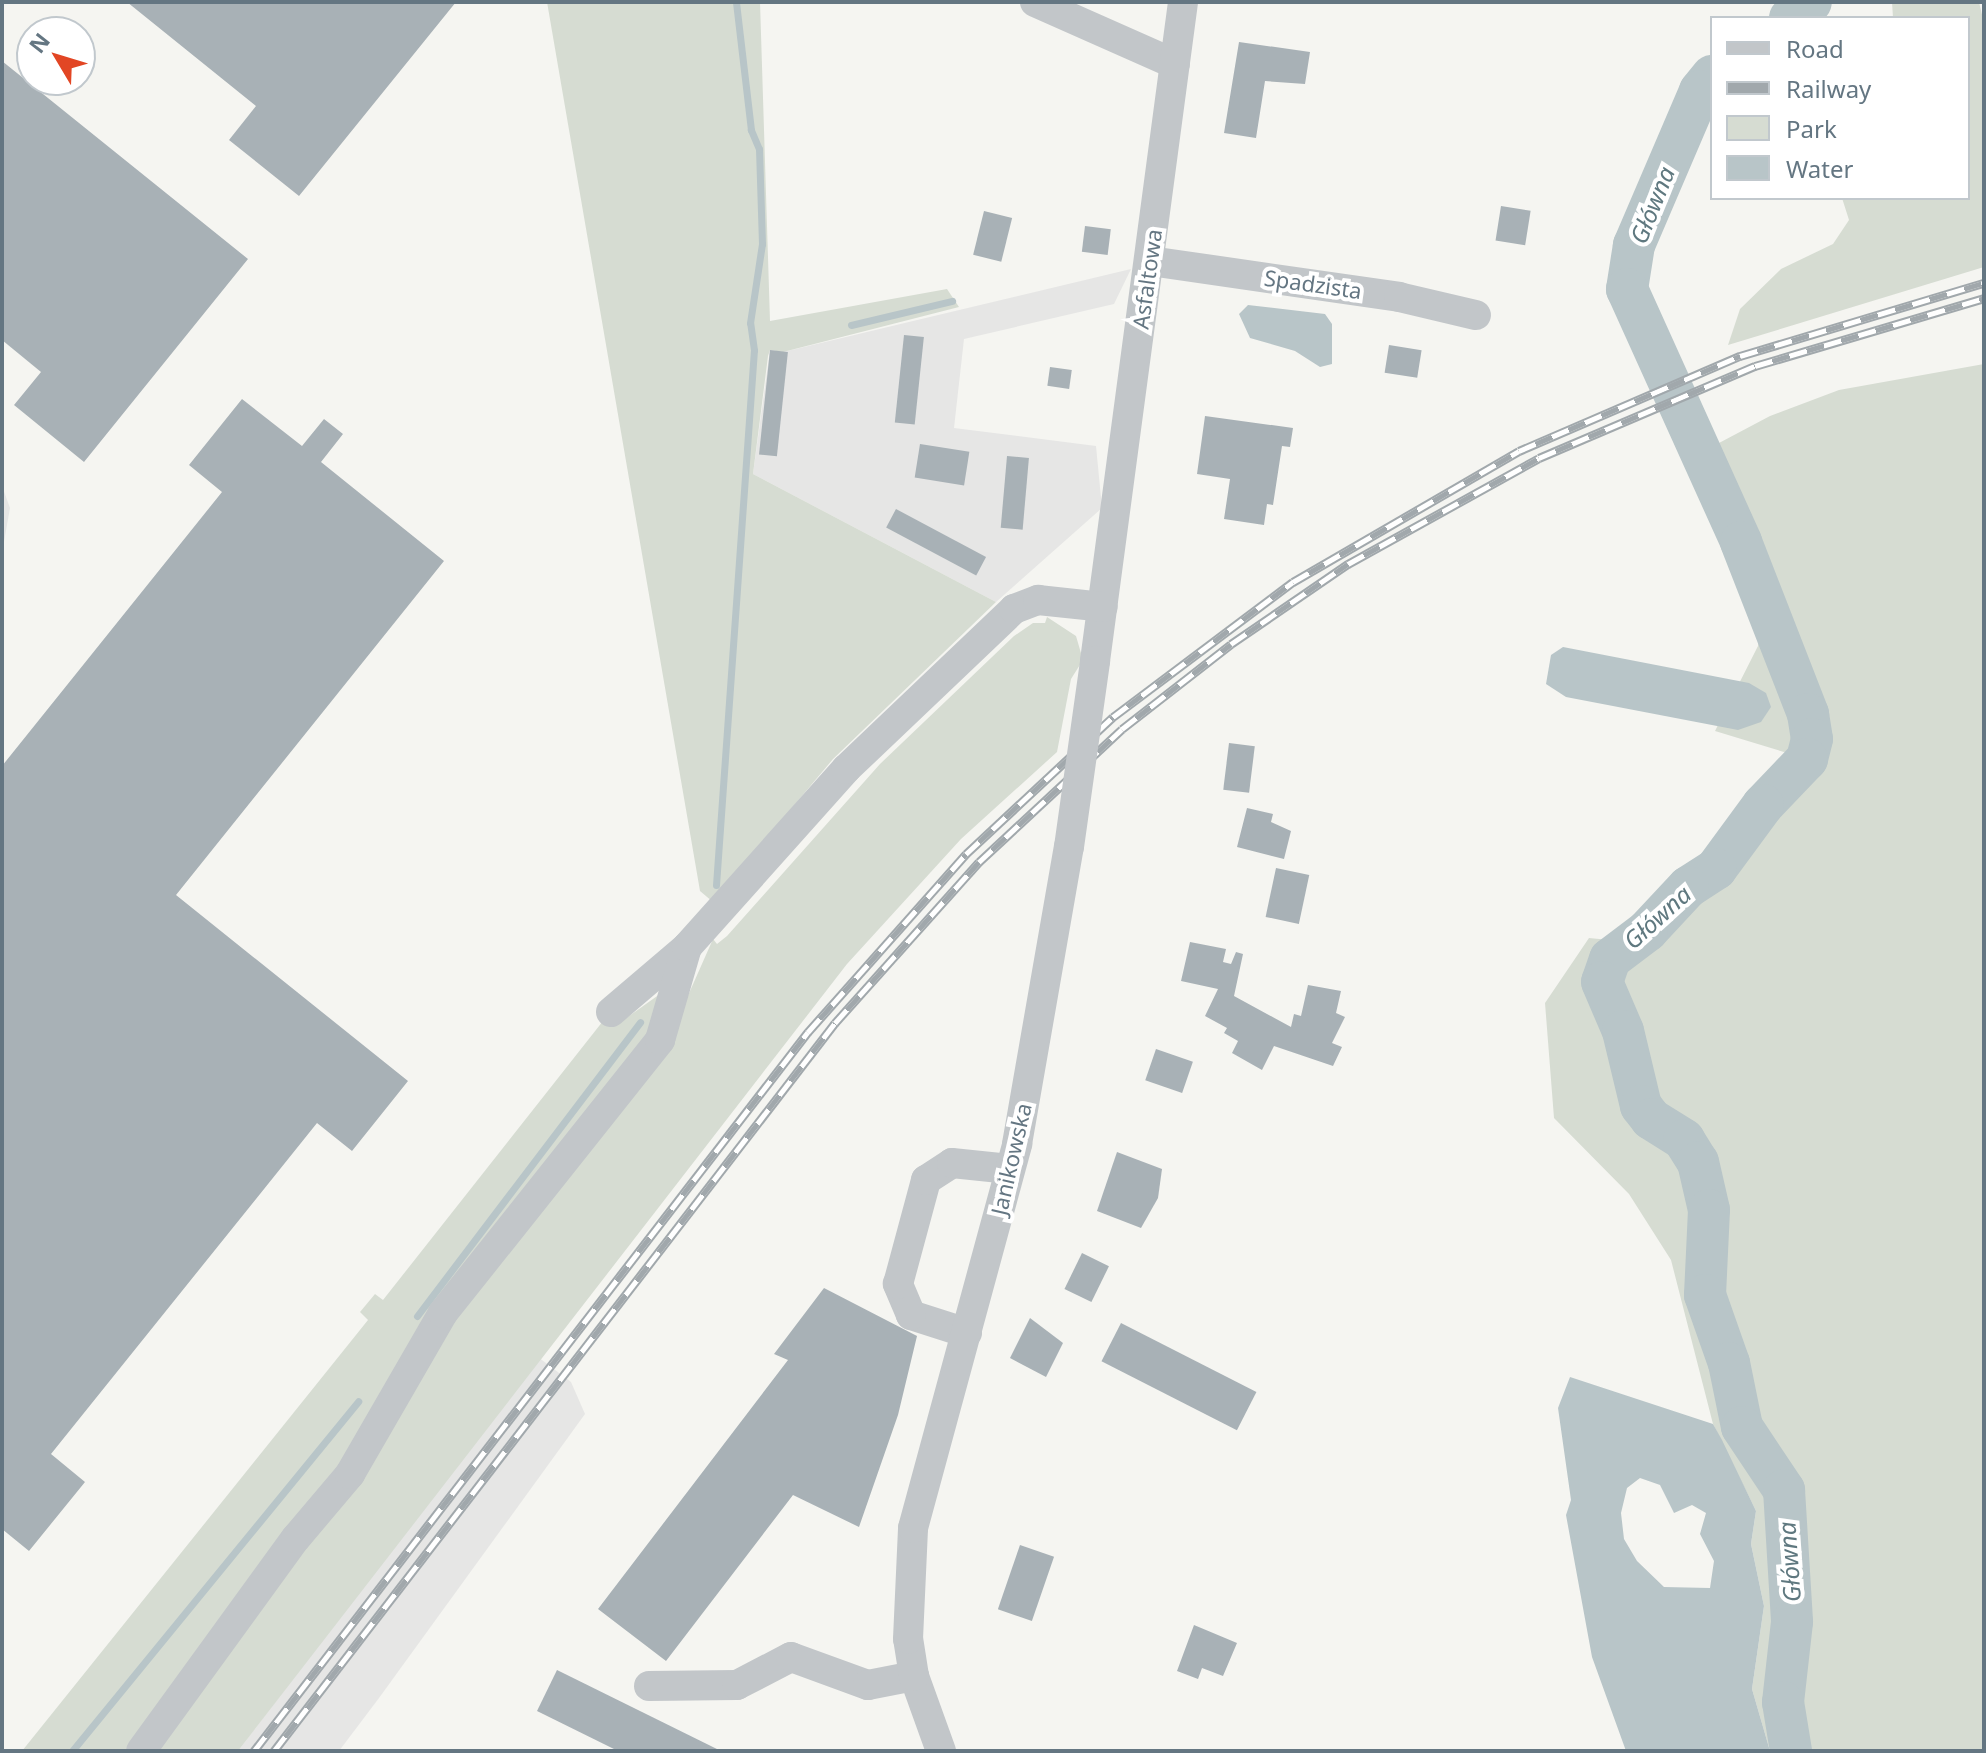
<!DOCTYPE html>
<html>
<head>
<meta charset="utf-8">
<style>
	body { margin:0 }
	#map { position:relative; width:1986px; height:1753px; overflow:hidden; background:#f5f5f1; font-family:"Noto Sans",sans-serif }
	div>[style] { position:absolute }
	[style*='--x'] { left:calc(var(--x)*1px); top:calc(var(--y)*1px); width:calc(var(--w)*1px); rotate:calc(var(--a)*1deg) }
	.built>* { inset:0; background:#e6e6e5 }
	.green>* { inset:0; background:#d6dcd2 }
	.water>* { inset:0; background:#b8c5c8 }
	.stream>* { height:7px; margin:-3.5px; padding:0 3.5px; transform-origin:3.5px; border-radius:3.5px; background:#b8c5c8 }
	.river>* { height:42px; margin:-21px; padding:0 21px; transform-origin:21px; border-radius:21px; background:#b8c5c8 }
	.building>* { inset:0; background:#a8b1b6; transform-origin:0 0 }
	.minor>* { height:30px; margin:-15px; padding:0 15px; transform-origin:15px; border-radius:15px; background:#c2c6c9 }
	.rail>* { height:9px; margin-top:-4.5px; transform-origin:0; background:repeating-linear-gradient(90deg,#fff 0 18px,#a1a8ac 0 36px); box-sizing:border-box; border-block:2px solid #a1a8ac }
	.minor-bridge>* { height:30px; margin:-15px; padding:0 15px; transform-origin:15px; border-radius:15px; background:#c2c6c9 }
	span { translate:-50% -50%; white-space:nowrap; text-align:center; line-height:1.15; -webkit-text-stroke:8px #fff; paint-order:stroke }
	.street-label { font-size:22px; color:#647682 }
	.water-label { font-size:24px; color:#5f787f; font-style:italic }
	.frame { position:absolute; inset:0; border:4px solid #647682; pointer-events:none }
	.legend { position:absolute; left:1710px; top:16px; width:260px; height:184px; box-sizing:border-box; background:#fff; border:2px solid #c1c8cd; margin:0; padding:10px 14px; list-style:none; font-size:24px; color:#647682 }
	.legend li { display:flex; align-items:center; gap:16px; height:40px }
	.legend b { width:40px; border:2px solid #c1c8cd }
	.north { position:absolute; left:16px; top:16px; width:80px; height:80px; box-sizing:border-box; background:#fff; border:2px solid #c1c8cd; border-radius:50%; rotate:308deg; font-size:22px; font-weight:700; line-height:32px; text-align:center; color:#647682 }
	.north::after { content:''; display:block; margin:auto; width:28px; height:36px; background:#e24624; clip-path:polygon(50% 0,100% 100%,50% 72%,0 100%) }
</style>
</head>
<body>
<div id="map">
	<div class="built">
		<i style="clip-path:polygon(1131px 269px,1114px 304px,964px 339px,954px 428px,1096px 446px,1102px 508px,996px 602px,753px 474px,770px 350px,783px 352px)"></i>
		<i style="clip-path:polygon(2px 486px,10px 508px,2px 553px)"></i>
		<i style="clip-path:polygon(538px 1357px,571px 1382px,585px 1414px,379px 1698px,339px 1751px,238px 1751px)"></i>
	</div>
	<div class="green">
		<i style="clip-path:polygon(547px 2px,760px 2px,770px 321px,947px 289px,959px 307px,783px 352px,770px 350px,768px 356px,753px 474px,996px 602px,833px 759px,713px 902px,700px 891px)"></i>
		<i style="clip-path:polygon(1892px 2px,1979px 2px,1984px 23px,1984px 267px,1728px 345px,1740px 309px,1781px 269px,1833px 244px,1849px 220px,1842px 198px,1968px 198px,1968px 18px,1893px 18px)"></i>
		<i style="clip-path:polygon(1984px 364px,1984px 1751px,1770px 1751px,1752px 1689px,1764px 1606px,1751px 1544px,1756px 1511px,1713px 1424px,1671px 1260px,1629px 1194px,1554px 1118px,1545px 1003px,1589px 938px,1620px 941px,1713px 862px,1794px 755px,1715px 731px,1758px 646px,1763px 584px,1702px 452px,1770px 416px,1839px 390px)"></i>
		<i style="clip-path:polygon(1047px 617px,1076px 636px,1083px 660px,1071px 679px,1057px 752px,961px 839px,847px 964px,238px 1751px,22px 1751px,368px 1320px,360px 1312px,375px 1294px,383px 1300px,603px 1021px,598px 1005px,615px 1026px,660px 994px,667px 1043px,713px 939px,717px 944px,727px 936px,880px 764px,1014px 636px,1033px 623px,1045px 623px)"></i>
	</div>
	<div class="water">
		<i style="clip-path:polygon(1248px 305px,1325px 314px,1332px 324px,1332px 364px,1320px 367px,1295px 351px,1250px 338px,1239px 314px)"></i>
		<i style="clip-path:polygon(1563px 647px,1749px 683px,1766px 693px,1771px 707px,1761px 722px,1738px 730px,1566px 697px,1546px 684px,1551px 655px)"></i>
		<i style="clip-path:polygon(evenodd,1570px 1377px,1713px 1424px,1722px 1440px,1756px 1511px,1751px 1544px,1764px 1606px,1752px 1689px,1770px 1751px,1626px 1751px,1592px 1657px,1566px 1515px,1571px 1500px,1558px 1408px,1570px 1377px,1640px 1478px,1660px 1485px,1674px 1513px,1692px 1505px,1706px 1513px,1700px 1534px,1714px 1561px,1710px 1588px,1664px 1587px,1637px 1561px,1624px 1539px,1621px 1513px,1627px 1488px,1640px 1478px)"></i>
	</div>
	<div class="stream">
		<i style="--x:851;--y:325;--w:104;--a:-13.4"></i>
		<i style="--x:716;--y:885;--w:536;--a:-85.94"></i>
		<i style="--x:754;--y:350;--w:27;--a:-98"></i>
		<i style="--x:750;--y:323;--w:80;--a:-81.4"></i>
		<i style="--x:762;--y:244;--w:95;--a:-91.8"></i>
		<i style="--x:759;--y:149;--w:21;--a:-113"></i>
		<i style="--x:751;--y:130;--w:129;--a:-96.7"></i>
		<i style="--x:417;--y:1316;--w:369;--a:-52.8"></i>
		<i style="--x:72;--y:1751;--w:452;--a:-50.7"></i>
	</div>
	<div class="river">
		<i style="--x:1790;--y:18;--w:26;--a:-37"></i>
		<i style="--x:1712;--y:76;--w:19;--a:129"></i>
		<i style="--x:1700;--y:91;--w:168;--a:113.2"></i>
		<i style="--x:1634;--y:245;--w:45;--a:99"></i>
		<i style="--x:1627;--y:289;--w:277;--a:65.7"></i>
		<i style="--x:1741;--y:542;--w:185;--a:68.7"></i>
		<i style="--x:1808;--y:714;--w:25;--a:81"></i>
		<i style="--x:1812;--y:739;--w:21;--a:104"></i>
		<i style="--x:1807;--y:759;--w:64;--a:133.7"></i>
		<i style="--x:1763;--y:805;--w:79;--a:126.3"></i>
		<i style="--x:1716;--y:869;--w:33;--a:147"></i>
		<i style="--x:1688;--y:887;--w:60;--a:133"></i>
		<i style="--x:1647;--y:931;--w:46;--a:142.9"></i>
		<i style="--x:1610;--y:959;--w:24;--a:109"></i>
		<i style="--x:1602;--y:982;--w:53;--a:66.8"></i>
		<i style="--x:1623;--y:1031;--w:77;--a:76.5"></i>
		<i style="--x:1641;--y:1106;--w:16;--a:52"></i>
		<i style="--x:1651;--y:1119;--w:39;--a:32"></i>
		<i style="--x:1684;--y:1140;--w:26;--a:58"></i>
		<i style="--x:1698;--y:1162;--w:49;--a:77.1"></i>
		<i style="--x:1709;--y:1210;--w:85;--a:92.7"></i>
		<i style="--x:1705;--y:1295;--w:72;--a:70.6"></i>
		<i style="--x:1729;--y:1363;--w:65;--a:78.5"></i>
		<i style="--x:1742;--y:1427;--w:76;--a:56.3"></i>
		<i style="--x:1784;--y:1490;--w:132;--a:86.5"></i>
		<i style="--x:1792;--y:1622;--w:81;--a:96.4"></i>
		<i style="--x:1783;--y:1702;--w:50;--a:80.7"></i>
	</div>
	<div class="building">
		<i style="clip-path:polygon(127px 2px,456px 2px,299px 196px,229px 140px,256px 106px)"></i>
		<i style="clip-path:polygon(1239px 42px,1310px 52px,1305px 84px,1265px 81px,1256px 138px,1224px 133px)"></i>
		<i style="clip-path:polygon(2px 61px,248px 259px,84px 462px,14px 405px,41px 372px,2px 340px)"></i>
		<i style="left:1501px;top:206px;width:30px;height:35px;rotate:9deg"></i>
		<i style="left:984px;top:211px;width:29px;height:45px;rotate:14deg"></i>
		<i style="left:1085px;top:226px;width:26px;height:26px;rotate:7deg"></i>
		<i style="left:904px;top:335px;width:20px;height:88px;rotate:6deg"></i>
		<i style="left:1389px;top:345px;width:33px;height:28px;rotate:9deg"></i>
		<i style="left:770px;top:350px;width:18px;height:105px;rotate:6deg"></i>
		<i style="left:1050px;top:367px;width:22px;height:19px;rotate:8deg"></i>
		<i style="clip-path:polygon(242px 399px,302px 446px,324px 419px,343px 434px,321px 462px,444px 561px,176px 895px,408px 1081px,352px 1151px,317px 1123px,51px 1454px,85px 1482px,29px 1551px,2px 1529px,2px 766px,222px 492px,189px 465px)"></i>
		<i style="clip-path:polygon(1205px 416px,1293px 428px,1290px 447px,1282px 446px,1273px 505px,1267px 504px,1264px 525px,1224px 519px,1230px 479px,1197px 474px)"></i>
		<i style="left:920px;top:444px;width:50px;height:34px;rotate:9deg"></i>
		<i style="left:1007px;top:456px;width:22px;height:72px;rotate:5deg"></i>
		<i style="left:896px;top:509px;width:102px;height:21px;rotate:28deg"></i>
		<i style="left:1229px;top:743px;width:26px;height:47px;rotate:7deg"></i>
		<i style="clip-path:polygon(1247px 808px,1273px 814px,1271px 822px,1291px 831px,1284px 859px,1237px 847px)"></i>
		<i style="left:1276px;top:868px;width:34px;height:50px;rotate:12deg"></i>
		<i style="clip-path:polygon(1190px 942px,1226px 949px,1223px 962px,1231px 964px,1236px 952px,1243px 954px,1234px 996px,1291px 1027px,1294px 1014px,1301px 1016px,1308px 985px,1341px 991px,1336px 1013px,1345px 1017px,1332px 1043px,1342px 1047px,1333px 1066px,1274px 1046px,1262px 1070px,1232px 1053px,1238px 1041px,1224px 1033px,1227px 1028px,1205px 1016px,1218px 989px,1181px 981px)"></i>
		<i style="left:1156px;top:1049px;width:39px;height:33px;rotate:19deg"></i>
		<i style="clip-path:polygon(1117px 1152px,1162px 1169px,1158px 1198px,1141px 1228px,1097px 1211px)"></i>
		<i style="left:1082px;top:1253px;width:30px;height:40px;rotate:26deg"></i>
		<i style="clip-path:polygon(824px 1288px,917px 1336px,898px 1415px,859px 1527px,793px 1495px,666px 1661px,598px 1609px,788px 1360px,774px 1354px)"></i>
		<i style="clip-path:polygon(1030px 1318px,1063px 1343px,1046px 1377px,1010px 1358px)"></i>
		<i style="left:1121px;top:1323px;width:152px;height:43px;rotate:27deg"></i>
		<i style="left:1020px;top:1545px;width:36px;height:68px;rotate:19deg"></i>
		<i style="clip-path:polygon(1194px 1625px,1237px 1643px,1223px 1676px,1202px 1668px,1198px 1679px,1177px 1671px)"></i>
		<i style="clip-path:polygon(557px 1670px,721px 1751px,618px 1751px,537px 1711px)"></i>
	</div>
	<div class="minor">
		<i style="--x:1035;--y:2;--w:153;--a:23.9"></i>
		<i style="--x:1150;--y:261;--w:252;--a:8.2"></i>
		<i style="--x:1399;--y:297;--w:79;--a:13.2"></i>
		<i style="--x:1095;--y:661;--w:665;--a:-82.39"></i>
		<i style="--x:611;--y:1012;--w:100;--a:-40.5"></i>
		<i style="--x:967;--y:1333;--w:59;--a:-162.2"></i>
		<i style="--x:911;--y:1315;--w:34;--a:-113"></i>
		<i style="--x:898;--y:1284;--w:108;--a:-74.9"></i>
		<i style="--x:926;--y:1180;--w:31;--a:-33"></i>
		<i style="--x:952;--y:1163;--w:58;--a:5.9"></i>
		<i style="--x:649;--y:1686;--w:88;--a:-0.7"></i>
		<i style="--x:737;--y:1685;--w:61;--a:-27.4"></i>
		<i style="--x:791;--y:1657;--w:82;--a:20"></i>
		<i style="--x:868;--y:1685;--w:47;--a:-11.1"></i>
		<i style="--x:141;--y:1751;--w:263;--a:-54"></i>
		<i style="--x:296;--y:1538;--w:84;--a:-49.8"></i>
		<i style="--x:350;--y:1474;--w:186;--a:-60"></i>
		<i style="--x:443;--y:1313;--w:349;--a:-51.5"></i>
		<i style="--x:660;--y:1040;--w:97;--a:-73.8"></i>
		<i style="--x:687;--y:947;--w:239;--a:-48.2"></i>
		<i style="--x:846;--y:769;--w:232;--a:-43.6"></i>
		<i style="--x:1014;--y:609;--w:26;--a:-21"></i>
		<i style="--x:1038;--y:600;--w:65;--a:6.1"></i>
		<i style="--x:941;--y:1751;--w:80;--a:-109.8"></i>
		<i style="--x:914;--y:1676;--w:37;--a:-99"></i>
		<i style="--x:908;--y:1639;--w:111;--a:-87.4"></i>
		<i style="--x:913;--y:1528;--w:398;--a:-74.8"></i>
		<i style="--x:1017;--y:1144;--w:302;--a:-80.1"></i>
	</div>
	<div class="rail">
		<i style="--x:254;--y:1751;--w:908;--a:-52.39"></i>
		<i style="--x:808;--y:1032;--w:238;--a:-48.4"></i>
		<i style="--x:966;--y:854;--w:201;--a:-43"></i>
		<i style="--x:1113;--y:717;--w:225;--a:-36.9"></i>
		<i style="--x:1293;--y:582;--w:261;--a:-30.1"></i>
		<i style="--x:1519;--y:451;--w:241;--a:-23.3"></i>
		<i style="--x:1740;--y:356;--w:255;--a:-16.7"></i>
		<i style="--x:274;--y:1751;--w:919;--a:-52.38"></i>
		<i style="--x:835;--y:1023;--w:216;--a:-48.2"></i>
		<i style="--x:979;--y:862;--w:195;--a:-42.9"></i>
		<i style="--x:1122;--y:729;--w:138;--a:-37.9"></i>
		<i style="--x:1231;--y:644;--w:142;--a:-34.4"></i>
		<i style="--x:1348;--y:564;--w:218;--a:-29"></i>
		<i style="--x:1539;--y:458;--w:235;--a:-23.1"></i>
		<i style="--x:1755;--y:366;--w:239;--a:-16.5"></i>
	</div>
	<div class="minor-bridge">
		<i style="--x:1069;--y:847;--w:188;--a:-82"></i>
	</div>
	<div class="street-label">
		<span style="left:1147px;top:279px;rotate:-82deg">Asfaltowa</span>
		<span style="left:1313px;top:284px;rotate:8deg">Spadzista</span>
		<span style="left:1011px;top:1159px;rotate:-77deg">Janikowska</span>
	</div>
	<div class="water-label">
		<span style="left:1652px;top:205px;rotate:-68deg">Główna</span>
		<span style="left:1657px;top:917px;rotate:-42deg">Główna</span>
		<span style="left:1789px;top:1562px;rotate:-94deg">Główna</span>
	</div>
	<div class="frame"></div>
	<ul class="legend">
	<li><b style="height:10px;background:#c2c6c9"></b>Road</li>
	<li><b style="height:10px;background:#a1a8ac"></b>Railway</li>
	<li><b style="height:22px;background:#d6dcd2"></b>Park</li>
	<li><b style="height:22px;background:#b8c5c8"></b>Water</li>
	</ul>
	<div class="north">N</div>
</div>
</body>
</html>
